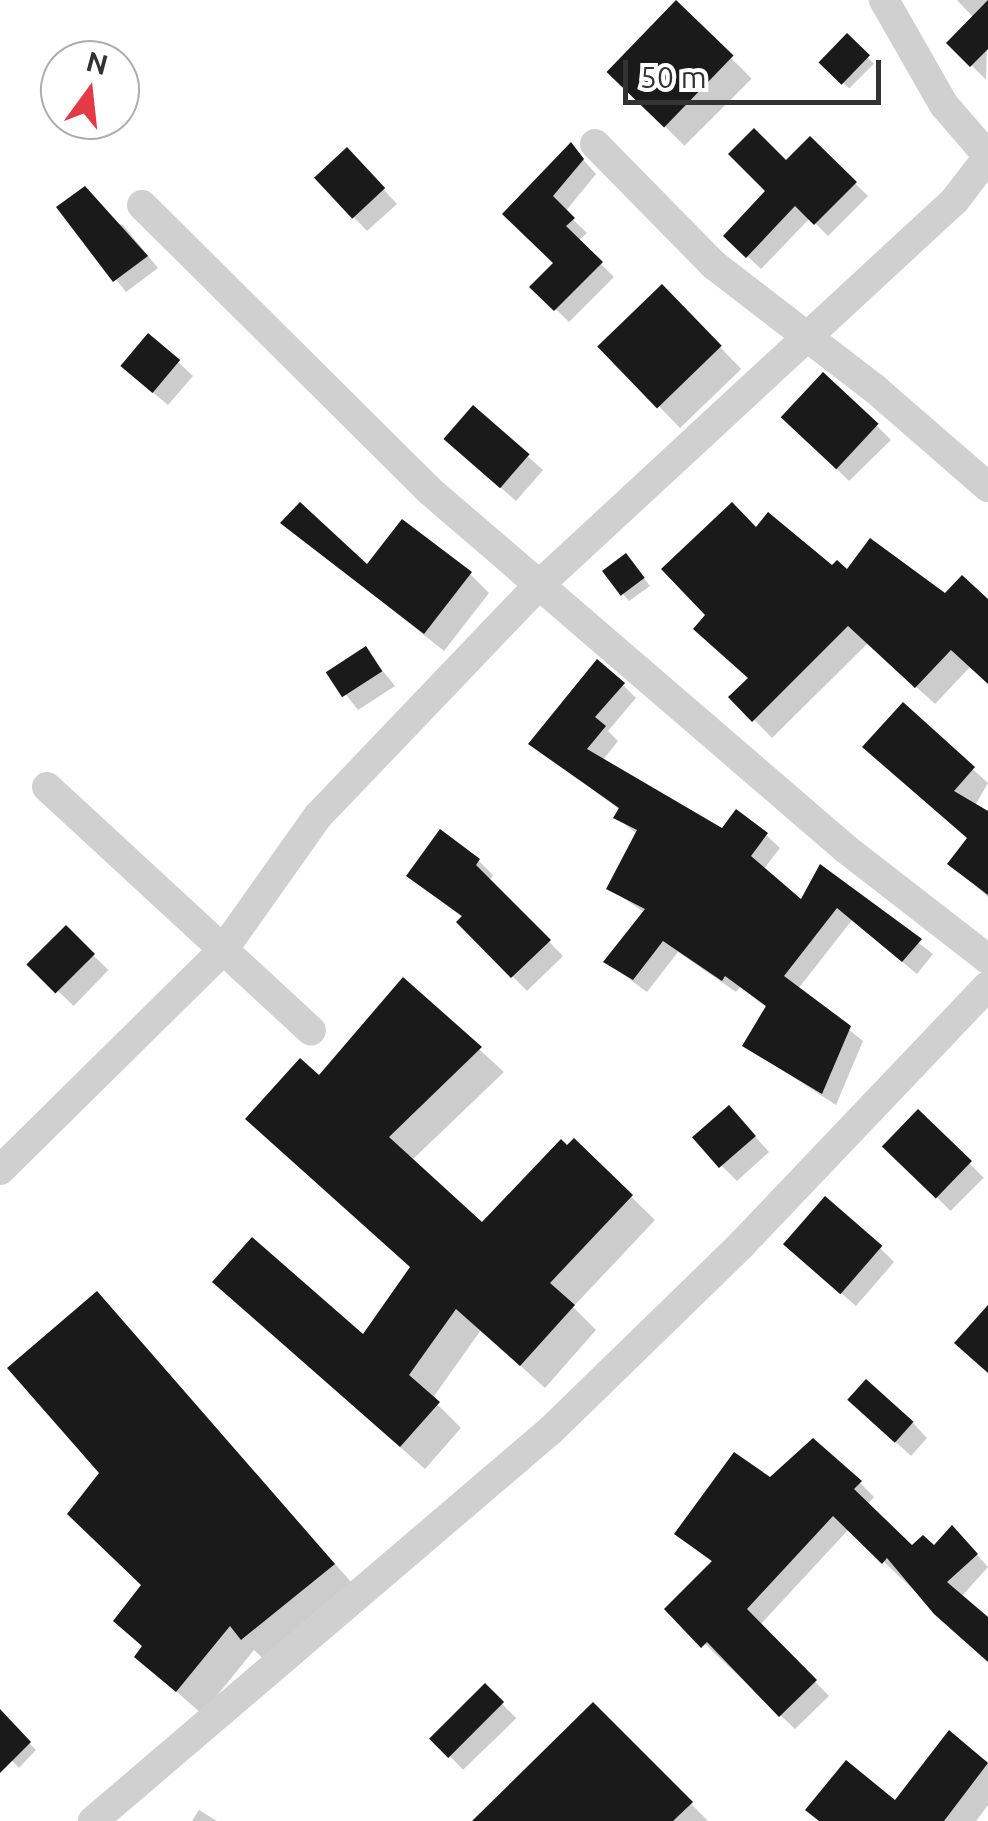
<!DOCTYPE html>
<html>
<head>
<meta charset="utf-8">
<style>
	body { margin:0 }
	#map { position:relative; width:988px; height:1821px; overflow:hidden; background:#fff; font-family:Ubuntu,sans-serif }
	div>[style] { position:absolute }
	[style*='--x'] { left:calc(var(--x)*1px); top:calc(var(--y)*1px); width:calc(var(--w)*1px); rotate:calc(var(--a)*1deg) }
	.shadow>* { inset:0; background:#0003; transform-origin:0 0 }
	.building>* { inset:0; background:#1a1a1a; transform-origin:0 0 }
	.minor>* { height:30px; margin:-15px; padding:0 15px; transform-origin:15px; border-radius:15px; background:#d0d0d0 }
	span { translate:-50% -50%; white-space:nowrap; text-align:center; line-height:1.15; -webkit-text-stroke:10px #fff; paint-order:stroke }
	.north { position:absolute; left:40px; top:40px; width:100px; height:100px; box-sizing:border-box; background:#fff; border:2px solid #adadad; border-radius:50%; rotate:15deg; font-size:28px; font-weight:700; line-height:40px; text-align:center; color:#333 }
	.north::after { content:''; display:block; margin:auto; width:35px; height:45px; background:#e63946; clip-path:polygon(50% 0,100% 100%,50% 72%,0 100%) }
	.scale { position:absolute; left:623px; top:60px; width:258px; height:45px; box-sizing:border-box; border:5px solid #333; border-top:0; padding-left:12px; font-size:30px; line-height:35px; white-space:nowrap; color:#333; -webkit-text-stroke:8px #fff; paint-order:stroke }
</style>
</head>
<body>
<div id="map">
	<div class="shadow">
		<i style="clip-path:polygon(957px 0,988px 0,986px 80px,950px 43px,974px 18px)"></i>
		<i style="left:676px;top:3px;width:107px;height:95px;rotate:45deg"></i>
		<i style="left:847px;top:37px;width:38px;height:35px;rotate:45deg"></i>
		<i style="clip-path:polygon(810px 139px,868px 196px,828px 236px,810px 218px,761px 269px,726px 236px)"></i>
		<i style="clip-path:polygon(571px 146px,596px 174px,565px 212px,587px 233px,578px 241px,614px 277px,569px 322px,533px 287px,556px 263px,506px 214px)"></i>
		<i style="clip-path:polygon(361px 165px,397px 204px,367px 231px,317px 178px)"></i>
		<i style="clip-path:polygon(60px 208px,123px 225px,158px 268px,126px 292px)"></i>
		<i style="left:662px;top:287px;width:114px;height:85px;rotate:46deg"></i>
		<i style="clip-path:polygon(178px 362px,193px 376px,168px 405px,138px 380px)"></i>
		<i style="clip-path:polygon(473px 408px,543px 470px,516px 501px,461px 453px)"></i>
		<i style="clip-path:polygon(783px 416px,876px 425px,891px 440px,849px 481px)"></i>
		<i style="clip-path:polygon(284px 523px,367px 568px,470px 574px,489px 593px,444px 651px)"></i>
		<i style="clip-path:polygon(757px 530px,833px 569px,988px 603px,988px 682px,971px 666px,935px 704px,868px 643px,772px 738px,732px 697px,750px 679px,709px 615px)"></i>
		<i style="clip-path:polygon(633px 563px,650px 586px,629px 601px,623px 594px)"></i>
		<i style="clip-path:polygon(365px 649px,395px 686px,358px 710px,329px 673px)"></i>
		<i style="clip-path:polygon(623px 685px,636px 698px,608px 731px,618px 741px,602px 761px,722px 831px,766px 835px,780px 848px,763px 870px,802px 903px,821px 868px,933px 954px,917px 974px,852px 920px,798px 989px,863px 1041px,836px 1105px,745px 1046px,767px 1008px,740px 987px,736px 992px,678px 952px,647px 992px,606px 962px,645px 913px,609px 888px,638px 835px,616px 817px,620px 810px,531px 743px)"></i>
		<i style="clip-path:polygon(903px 706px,988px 783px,973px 809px,988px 820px,988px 897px,951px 863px,969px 840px)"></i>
		<i style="clip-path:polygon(479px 861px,493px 875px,489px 881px,563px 956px,527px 991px,459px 922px,463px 918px,409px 876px)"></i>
		<i style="left:66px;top:929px;width:59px;height:50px;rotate:44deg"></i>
		<i style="clip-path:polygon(403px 980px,504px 1072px,411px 1161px,482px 1225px,574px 1141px,655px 1220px,573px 1307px,596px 1330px,545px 1388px,481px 1330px,432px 1399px,461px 1428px,425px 1469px,239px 1305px,363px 1338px,412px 1269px,319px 1078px)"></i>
		<i style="left:918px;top:1112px;width:93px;height:47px;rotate:45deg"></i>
		<i style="clip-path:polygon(743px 1123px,769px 1152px,737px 1181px,722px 1166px)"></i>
		<i style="clip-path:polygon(880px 1248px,894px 1262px,856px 1306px,801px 1258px)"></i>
		<i style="clip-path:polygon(121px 1319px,358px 1590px,267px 1662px,254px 1650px,202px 1714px,137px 1657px,144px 1648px,116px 1621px,144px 1586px,102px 1473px)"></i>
		<i style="clip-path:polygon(865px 1414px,913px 1423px,927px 1438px,911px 1456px)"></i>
		<i style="clip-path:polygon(770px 1480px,860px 1483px,874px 1497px,867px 1505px,912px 1549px,966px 1543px,988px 1567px,961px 1597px,988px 1621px,988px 1660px,849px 1529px,760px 1625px,829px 1696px,795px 1729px,668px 1609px,713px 1563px,677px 1534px)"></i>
		<i style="left:485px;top:1686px;width:45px;height:74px;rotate:46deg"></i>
		<i style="clip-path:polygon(593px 1705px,708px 1821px,475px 1821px)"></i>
		<i style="clip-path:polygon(13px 1726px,36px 1750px,19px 1768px,0 1748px,0 1737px)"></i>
		<i style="clip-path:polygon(949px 1733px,988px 1762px,988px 1805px,976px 1821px,820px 1821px,896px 1803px)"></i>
		<i style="clip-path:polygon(199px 1810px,217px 1821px,192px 1821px)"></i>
	</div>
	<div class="building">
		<i style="left:676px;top:0;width:80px;height:100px;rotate:44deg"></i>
		<i style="clip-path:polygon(988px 0,988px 49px,970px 67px,946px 43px)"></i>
		<i style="left:847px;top:33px;width:32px;height:41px;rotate:44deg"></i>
		<i style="clip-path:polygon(754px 128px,786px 160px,810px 136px,857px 182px,814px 225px,795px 206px,746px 258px,723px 236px,765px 191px,728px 154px)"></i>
		<i style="clip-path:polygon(571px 142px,584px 159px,553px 196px,575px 218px,566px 226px,603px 262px,554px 311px,529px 287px,553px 263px,502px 214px)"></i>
		<i style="left:347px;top:147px;width:56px;height:45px;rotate:47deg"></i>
		<i style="clip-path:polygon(85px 186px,148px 256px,113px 282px,56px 207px)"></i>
		<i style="left:662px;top:284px;width:86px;height:90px;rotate:46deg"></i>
		<i style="left:148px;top:333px;width:42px;height:43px;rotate:40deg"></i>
		<i style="left:823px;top:372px;width:76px;height:62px;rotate:43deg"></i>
		<i style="left:473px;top:405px;width:75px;height:45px;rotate:41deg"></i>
		<i style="clip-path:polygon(300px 502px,367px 564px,402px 519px,472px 572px,424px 634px,280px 523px)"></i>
		<i style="clip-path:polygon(732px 502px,756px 527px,768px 512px,832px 565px,837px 560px,847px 569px,870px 538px,945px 593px,962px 575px,988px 599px,988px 684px,951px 650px,915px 688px,848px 626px,752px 722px,728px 697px,748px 678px,693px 629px,705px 615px,661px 569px)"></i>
		<i style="left:626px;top:553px;width:31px;height:30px;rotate:53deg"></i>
		<i style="left:366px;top:646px;width:30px;height:48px;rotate:57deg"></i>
		<i style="clip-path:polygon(597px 659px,625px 683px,595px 717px,606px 726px,587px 749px,722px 828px,736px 809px,768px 833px,751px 856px,801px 899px,820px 864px,922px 939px,902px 962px,837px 908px,784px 976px,851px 1026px,822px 1094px,742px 1046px,766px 1006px,725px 976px,722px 981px,663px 941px,633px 980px,603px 962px,645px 909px,606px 889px,637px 830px,613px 818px,619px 808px,528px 744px)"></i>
		<i style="clip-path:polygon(903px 702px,975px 767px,954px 791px,988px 811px,988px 895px,947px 864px,967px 838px,862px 747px)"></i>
		<i style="clip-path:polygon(440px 829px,480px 859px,476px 865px,551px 940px,511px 978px,456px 922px,462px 916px,406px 876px)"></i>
		<i style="left:66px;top:925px;width:41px;height:56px;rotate:45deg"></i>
		<i style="clip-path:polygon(403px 977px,482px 1047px,389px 1137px,482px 1222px,561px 1139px,567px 1145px,574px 1138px,633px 1195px,550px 1283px,575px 1305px,520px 1366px,456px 1309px,409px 1375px,440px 1402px,400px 1447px,212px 1282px,252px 1237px,363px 1334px,410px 1267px,245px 1119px,300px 1058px,319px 1075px)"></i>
		<i style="left:729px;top:1105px;width:41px;height:49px;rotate:49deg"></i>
		<i style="left:918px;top:1109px;width:75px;height:52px;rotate:44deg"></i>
		<i style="left:825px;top:1196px;width:76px;height:64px;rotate:41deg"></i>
		<i style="clip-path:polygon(97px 1291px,335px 1564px,241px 1640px,230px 1626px,176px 1692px,134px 1657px,142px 1646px,113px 1621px,141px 1585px,67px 1514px,99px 1473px,7px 1368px)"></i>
		<i style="clip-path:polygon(988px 1305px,988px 1373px,954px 1343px)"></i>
		<i style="left:866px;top:1379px;width:64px;height:28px;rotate:42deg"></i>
		<i style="clip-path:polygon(813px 1438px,862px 1481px,854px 1489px,912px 1545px,923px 1535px,934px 1545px,952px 1525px,978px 1554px,947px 1582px,988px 1617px,988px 1662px,934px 1614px,887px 1558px,882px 1564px,833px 1516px,747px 1609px,817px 1680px,779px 1717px,707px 1642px,701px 1648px,664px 1609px,712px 1561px,674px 1534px,734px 1452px,770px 1477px)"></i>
		<i style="left:485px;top:1683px;width:27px;height:79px;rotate:45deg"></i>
		<i style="clip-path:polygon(593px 1702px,693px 1802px,673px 1821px,472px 1821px)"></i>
		<i style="clip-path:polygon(0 1709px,31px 1742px,0 1773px)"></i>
		<i style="clip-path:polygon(949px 1730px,988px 1763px,944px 1821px,819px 1821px,805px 1810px,846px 1760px,895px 1800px)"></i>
	</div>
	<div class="minor">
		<i style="--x:884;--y:0;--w:121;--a:60.3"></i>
		<i style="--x:944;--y:105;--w:67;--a:49.2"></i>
		<i style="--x:595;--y:144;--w:170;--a:45.5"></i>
		<i style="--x:714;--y:265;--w:202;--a:37.6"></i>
		<i style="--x:874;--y:388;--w:151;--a:41"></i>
		<i style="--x:142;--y:205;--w:406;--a:44.8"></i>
		<i style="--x:430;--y:491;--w:549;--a:40.71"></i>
		<i style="--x:846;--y:849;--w:180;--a:37.8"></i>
		<i style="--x:47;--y:787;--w:359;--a:42.7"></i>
		<i style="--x:0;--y:1170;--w:313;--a:-44.6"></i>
		<i style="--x:223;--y:950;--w:164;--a:-54.7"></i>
		<i style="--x:318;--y:816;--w:320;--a:-46.3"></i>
		<i style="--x:539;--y:585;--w:567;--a:-42.78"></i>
		<i style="--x:955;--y:200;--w:54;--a:-52.5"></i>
		<i style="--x:93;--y:1821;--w:602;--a:-40.49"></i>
		<i style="--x:551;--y:1430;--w:267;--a:-44.2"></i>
		<i style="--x:742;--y:1244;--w:356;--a:-46.4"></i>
	</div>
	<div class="north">N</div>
	<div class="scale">50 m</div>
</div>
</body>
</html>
